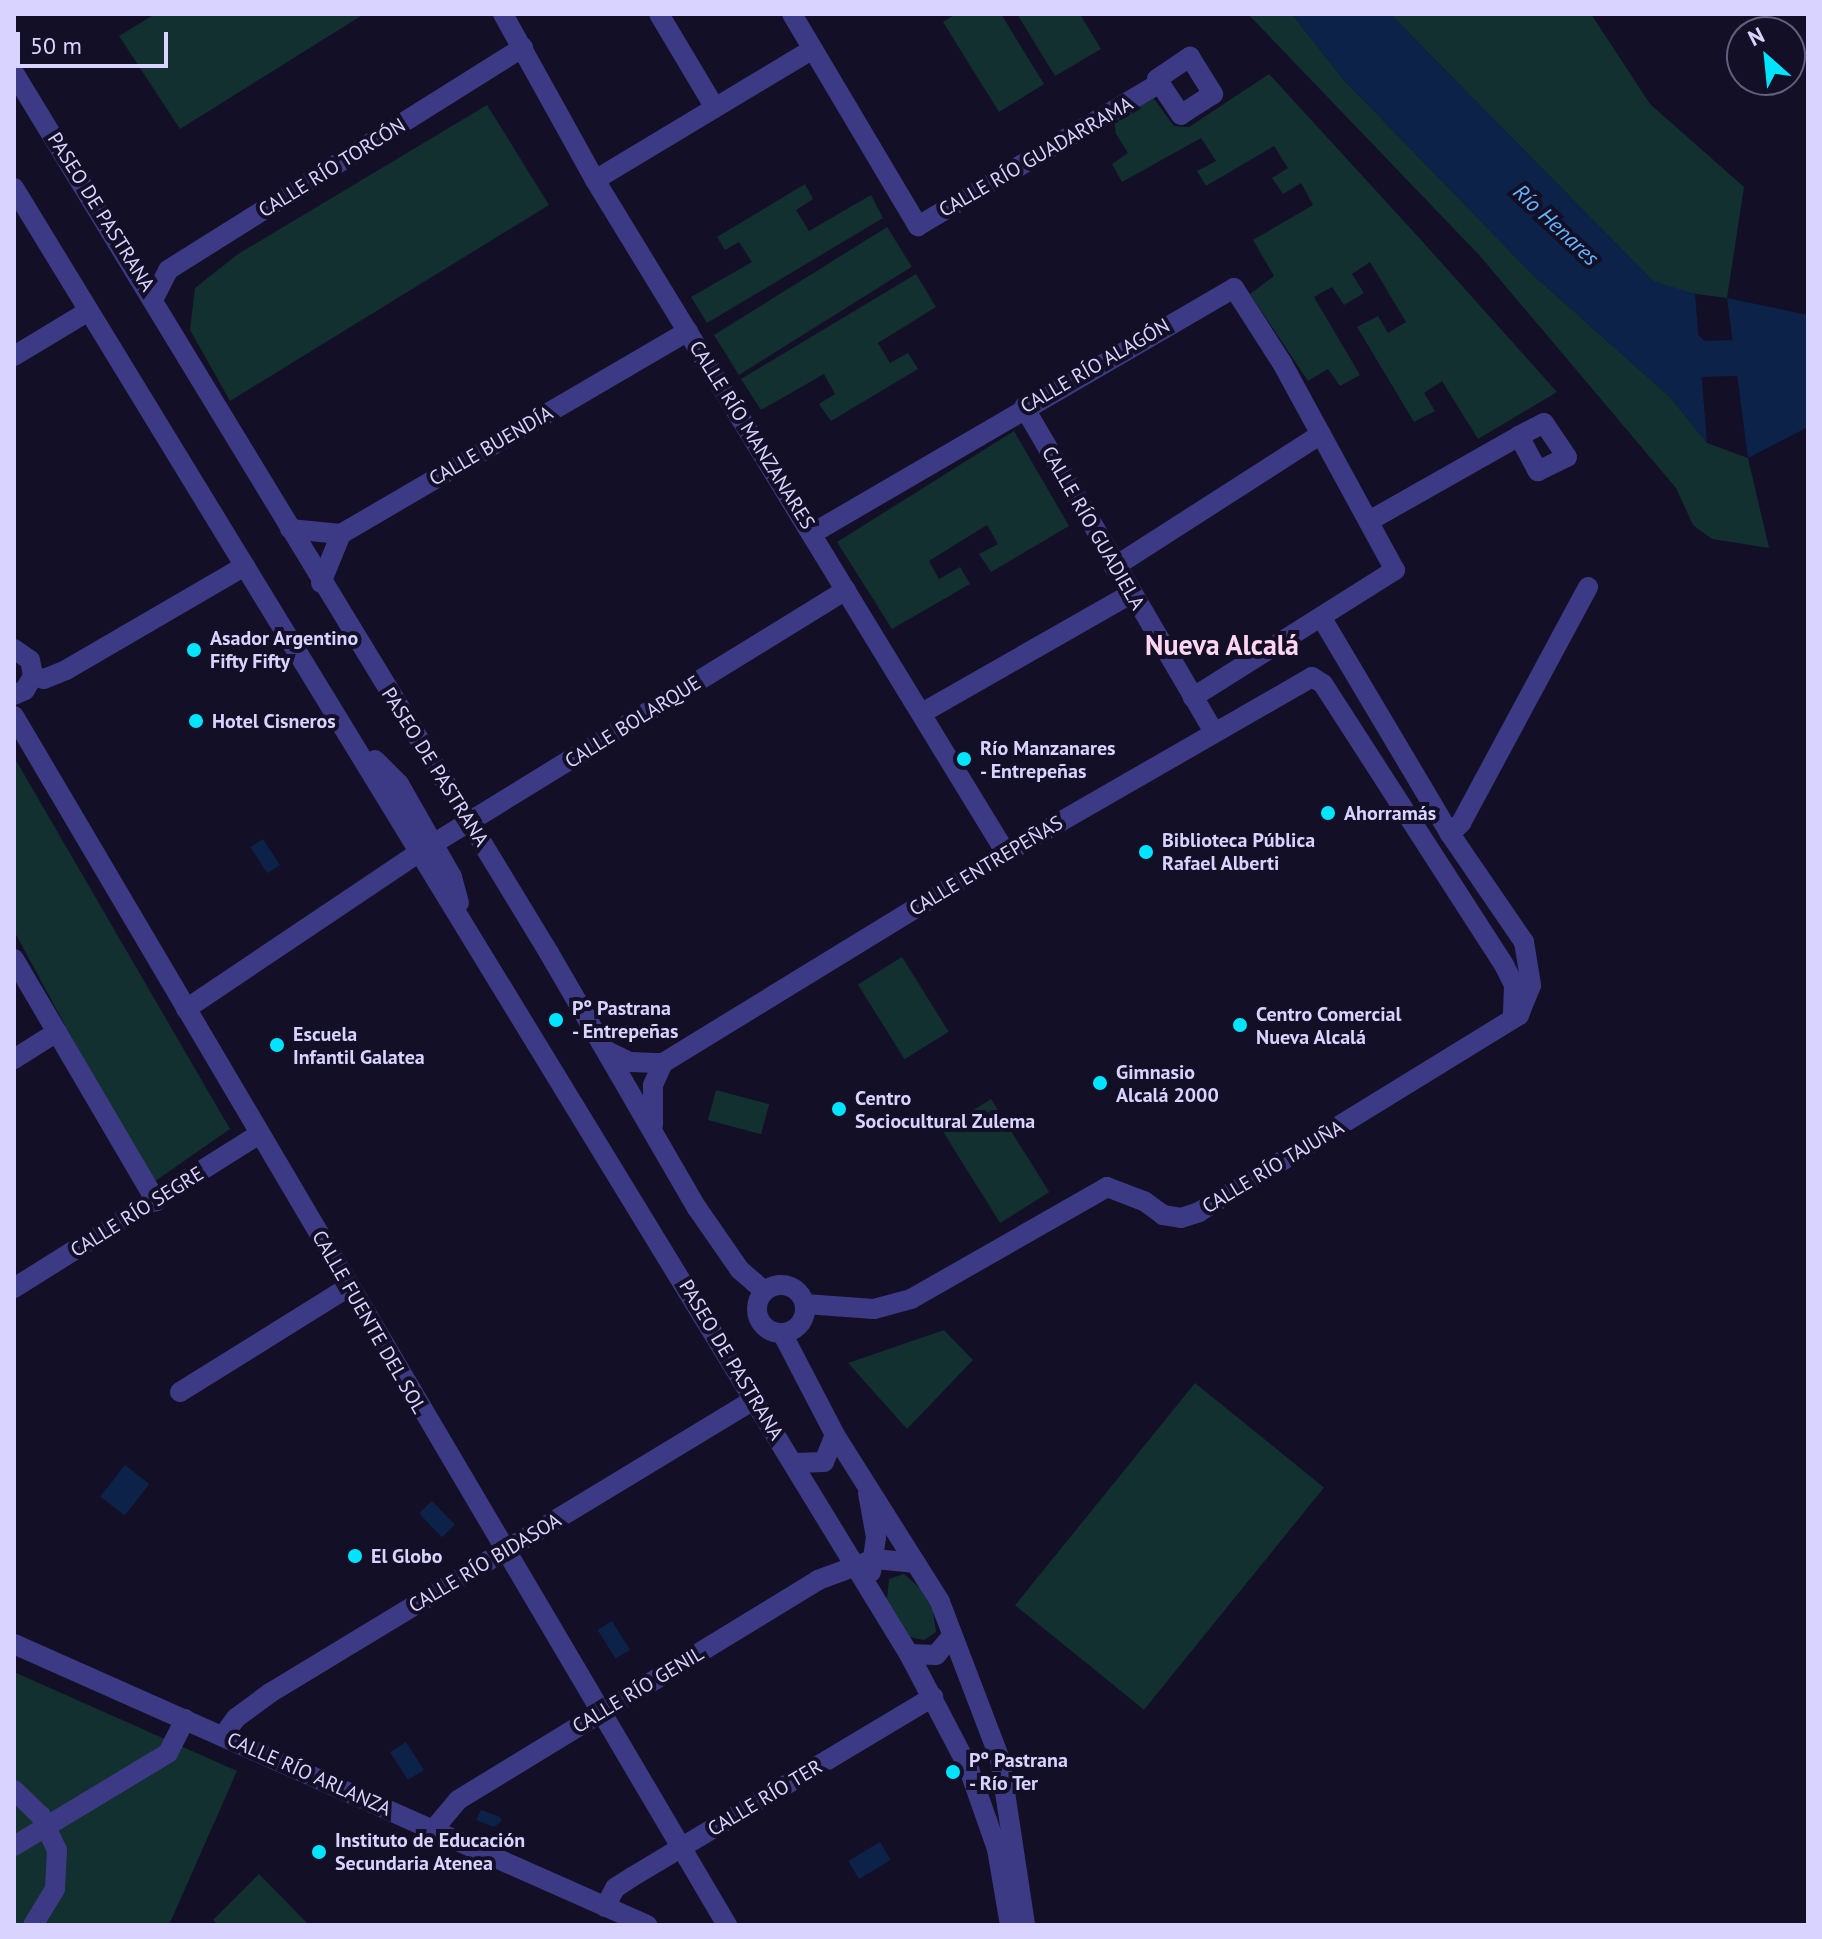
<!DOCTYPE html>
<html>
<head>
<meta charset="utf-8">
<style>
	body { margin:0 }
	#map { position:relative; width:1822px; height:1939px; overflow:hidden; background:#130f26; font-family:"PT Sans",sans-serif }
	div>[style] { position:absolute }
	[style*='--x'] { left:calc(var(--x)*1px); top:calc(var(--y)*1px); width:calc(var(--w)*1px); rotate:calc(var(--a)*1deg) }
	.green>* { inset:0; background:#12302f; transform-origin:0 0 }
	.water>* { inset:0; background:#0c2248; transform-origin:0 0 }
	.river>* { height:36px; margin:-18px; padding:0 18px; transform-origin:18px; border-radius:18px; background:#0c2248 }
	.street>* { height:20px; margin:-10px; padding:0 10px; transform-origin:10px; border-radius:10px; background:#3d3a85 }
	.street>.ring { margin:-10px; padding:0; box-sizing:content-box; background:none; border:20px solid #3d3a85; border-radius:50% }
	.dots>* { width:22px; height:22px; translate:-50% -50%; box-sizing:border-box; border:4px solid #130f26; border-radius:50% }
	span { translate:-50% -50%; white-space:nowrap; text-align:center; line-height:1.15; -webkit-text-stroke:8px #130f26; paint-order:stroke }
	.street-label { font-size:20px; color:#d9d4ff }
	.poi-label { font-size:20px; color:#d9d4ff; font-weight:700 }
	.left { translate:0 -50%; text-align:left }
	.water-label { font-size:22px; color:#62b6ff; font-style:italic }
	.district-label { font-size:28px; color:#ffd6f0; font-weight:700 }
	.frame { position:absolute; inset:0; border:16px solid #d9d4ff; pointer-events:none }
	.north { position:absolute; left:1726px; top:16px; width:80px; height:80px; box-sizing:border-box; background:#130f26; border:2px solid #625e7d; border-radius:50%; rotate:333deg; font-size:22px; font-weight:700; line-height:32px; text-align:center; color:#d9d4ff }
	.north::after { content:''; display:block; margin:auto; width:28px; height:36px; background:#00e5ff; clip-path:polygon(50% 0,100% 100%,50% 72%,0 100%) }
	.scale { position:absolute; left:16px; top:32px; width:152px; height:36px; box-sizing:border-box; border:4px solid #d9d4ff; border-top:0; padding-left:10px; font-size:24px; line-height:28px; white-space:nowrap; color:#d9d4ff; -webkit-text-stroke:6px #130f26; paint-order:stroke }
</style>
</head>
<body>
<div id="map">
	<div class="green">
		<i style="clip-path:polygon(155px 14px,364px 14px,180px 129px,119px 36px)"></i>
		<i style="clip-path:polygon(956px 14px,1001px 14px,1044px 84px,999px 112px,943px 22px)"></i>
		<i style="clip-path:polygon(1017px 14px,1080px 14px,1101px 49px,1055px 76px)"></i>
		<i style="clip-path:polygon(1248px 14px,1292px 14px,1343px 79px,1532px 274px,1670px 397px,1707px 443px,1748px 458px,1769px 548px,1712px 539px,1693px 525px,1676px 488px,1480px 256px)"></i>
		<i style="clip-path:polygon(1390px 14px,1591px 14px,1650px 104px,1744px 187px,1727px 298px,1674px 291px,1653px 281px)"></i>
		<i style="clip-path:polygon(1269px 74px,1422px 241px,1557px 392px,1478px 439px,1442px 381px,1424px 393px,1435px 411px,1414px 422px,1357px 327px,1378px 316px,1388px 333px,1406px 322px,1370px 262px,1352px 274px,1364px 293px,1344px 305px,1332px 287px,1314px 297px,1360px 375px,1340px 386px,1328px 369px,1308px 381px,1250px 294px,1274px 276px,1253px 240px,1313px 205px,1301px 183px,1283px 194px,1272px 178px,1288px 168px,1274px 146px,1206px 186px,1197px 171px,1216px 161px,1201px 138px,1122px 182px,1112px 164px,1128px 153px,1116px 134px,1113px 112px,1148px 91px,1174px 126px,1189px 127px)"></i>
		<i style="clip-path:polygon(487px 105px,549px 205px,230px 401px,190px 330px,195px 288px,238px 254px)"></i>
		<i style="clip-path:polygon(805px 184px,813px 199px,796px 210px,809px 231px,871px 195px,883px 218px,707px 323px,691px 297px,752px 262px,739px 242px,725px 250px,717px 237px)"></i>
		<i style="left:887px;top:227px;width:47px;height:204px;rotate:58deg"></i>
		<i style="clip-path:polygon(916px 274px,936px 307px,878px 343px,890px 363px,908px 353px,918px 369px,831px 421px,819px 404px,835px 394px,824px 374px,761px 410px,741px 379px)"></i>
		<i style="clip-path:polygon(1014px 431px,1069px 526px,991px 572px,979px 554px,998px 544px,987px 525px,929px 561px,939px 579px,960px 567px,970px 584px,892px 629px,837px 542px)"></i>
		<i style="clip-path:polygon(14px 757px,230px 1129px,151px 1184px,14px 931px)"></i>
		<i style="left:902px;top:957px;width:88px;height:52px;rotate:58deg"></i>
		<i style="left:716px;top:1090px;width:55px;height:31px;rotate:15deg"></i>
		<i style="left:991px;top:1099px;width:110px;height:58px;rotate:58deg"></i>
		<i style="clip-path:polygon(944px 1330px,973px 1360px,907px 1429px,848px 1363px)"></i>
		<i style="left:1195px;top:1383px;width:166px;height:286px;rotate:39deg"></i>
		<i style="clip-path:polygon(904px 1574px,921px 1589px,933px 1611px,936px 1632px,924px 1640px,910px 1637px,887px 1599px,889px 1579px)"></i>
		<i style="clip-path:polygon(14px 1672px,237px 1771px,169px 1925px,14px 1925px)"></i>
		<i style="clip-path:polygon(259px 1874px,309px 1925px,218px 1925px,213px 1920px)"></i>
	</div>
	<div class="water">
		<i style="clip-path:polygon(1292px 14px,1390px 14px,1653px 281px,1695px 294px,1707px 443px,1670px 397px,1532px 274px,1343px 79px)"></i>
		<i style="clip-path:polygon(1727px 298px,1808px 315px,1808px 427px,1748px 458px)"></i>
		<i style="left:263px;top:839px;width:31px;height:15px;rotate:57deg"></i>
		<i style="left:125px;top:1465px;width:31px;height:40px;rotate:38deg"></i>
		<i style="left:432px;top:1501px;width:33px;height:18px;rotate:46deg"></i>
		<i style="left:612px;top:1621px;width:34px;height:17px;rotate:58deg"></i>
		<i style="left:406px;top:1742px;width:33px;height:19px;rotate:57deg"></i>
		<i style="clip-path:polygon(481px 1810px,500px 1817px,502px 1821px,494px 1827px,476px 1820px)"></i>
		<i style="left:880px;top:1842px;width:21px;height:37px;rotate:59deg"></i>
	</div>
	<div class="river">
		<i style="--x:1663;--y:326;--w:47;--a:44.1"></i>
		<i style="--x:1697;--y:359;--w:111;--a:-1.5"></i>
	</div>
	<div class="street">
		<i style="--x:503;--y:14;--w:190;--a:61"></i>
		<i style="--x:595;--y:180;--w:789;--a:58.59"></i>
		<i style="--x:659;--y:14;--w:109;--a:59.2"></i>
		<i style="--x:792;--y:14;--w:247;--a:59.3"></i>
		<i style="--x:918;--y:226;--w:281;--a:-30.6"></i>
		<i style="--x:1190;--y:57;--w:44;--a:58.1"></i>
		<i style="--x:1213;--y:94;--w:38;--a:147"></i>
		<i style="--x:1181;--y:115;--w:43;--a:-123.7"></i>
		<i style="--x:1157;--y:79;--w:40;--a:-34"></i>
		<i style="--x:14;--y:73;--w:1030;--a:58.7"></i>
		<i style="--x:549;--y:953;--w:295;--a:59.9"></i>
		<i style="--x:697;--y:1208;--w:75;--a:55.3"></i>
		<i style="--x:740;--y:1270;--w:32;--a:41"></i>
		<i style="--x:595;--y:180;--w:254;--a:-31"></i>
		<i style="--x:14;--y:188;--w:1718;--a:58.6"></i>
		<i style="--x:909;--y:1654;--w:130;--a:62.4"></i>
		<i style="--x:969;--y:1769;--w:85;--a:70.7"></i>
		<i style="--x:997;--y:1849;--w:77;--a:80.3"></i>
		<i style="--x:154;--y:298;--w:31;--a:-63"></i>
		<i style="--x:168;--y:270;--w:419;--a:-32.1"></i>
		<i style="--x:14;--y:356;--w:85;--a:-31.1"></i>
		<i style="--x:1024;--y:407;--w:375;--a:59.7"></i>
		<i style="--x:1369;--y:521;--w:172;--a:-29.5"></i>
		<i style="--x:1519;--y:436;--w:40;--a:62"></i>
		<i style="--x:1538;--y:471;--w:32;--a:-26"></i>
		<i style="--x:1567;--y:457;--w:41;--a:-124.1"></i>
		<i style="--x:1544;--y:423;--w:28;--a:153"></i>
		<i style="--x:290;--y:529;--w:51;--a:5.6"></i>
		<i style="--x:813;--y:533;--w:487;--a:-30.2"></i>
		<i style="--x:1234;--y:288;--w:89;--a:57.4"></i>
		<i style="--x:1282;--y:363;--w:236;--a:61.4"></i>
		<i style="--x:1395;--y:570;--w:239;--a:147.8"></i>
		<i style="--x:1114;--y:567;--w:246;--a:-32.7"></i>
		<i style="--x:321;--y:583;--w:53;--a:-67.8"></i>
		<i style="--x:341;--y:534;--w:402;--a:-30.3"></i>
		<i style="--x:14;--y:649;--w:19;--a:35"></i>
		<i style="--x:30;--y:660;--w:16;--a:79"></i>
		<i style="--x:33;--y:676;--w:16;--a:120"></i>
		<i style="--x:25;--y:690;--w:12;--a:156"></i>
		<i style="--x:33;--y:676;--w:11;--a:15"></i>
		<i style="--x:44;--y:679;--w:24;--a:-22"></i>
		<i style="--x:66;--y:670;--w:207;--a:-30.2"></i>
		<i style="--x:922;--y:713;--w:241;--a:-29.7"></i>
		<i style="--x:14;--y:716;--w:1404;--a:59.47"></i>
		<i style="--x:375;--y:760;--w:34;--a:45"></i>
		<i style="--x:399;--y:784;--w:107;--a:60.3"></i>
		<i style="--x:452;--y:877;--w:27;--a:75"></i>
		<i style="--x:1450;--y:834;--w:16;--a:-45"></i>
		<i style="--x:1461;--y:823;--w:268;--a:-61.7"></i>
		<i style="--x:14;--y:959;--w:281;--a:59.6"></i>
		<i style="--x:186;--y:1009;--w:282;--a:-33.9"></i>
		<i style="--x:420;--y:852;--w:500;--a:-31.59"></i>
		<i style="--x:607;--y:1051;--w:25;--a:26"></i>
		<i style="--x:630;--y:1062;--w:33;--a:2"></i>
		<i style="--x:14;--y:1059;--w:51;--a:-32.1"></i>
		<i style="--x:653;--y:1125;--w:40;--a:-90"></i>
		<i style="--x:653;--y:1085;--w:24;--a:-66"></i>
		<i style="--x:663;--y:1063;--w:402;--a:-31.5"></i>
		<i style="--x:1006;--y:853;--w:353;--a:-29.9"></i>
		<i style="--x:1312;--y:677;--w:13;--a:32"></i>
		<i style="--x:1323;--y:684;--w:334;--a:57.2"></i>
		<i style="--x:1504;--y:965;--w:22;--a:63"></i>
		<i style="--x:1514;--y:985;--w:34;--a:92"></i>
		<i class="ring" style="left:757px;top:1285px;width:28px;height:28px"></i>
		<i style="--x:14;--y:1288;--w:288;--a:-32.1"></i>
		<i style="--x:805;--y:1304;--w:69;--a:4.1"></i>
		<i style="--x:874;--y:1309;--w:38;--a:-15"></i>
		<i style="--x:911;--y:1299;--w:226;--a:-29.7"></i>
		<i style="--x:1107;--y:1187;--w:40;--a:21"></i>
		<i style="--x:1144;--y:1201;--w:24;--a:36"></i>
		<i style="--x:1163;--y:1215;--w:18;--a:9"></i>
		<i style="--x:1181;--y:1218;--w:19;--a:-18"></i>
		<i style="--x:1199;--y:1212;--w:376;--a:-31.6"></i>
		<i style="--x:1519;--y:1015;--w:32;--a:-68"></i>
		<i style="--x:1531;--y:985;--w:44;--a:-99.2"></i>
		<i style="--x:1524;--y:942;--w:131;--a:-124.4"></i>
		<i style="--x:1450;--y:834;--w:252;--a:-120.7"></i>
		<i style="--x:782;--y:1333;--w:115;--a:62.5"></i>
		<i style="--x:835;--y:1435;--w:197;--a:57.8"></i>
		<i style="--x:940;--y:1602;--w:168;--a:69.1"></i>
		<i style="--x:1000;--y:1759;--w:168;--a:81.4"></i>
		<i style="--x:180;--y:1392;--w:199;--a:-31.9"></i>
		<i style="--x:795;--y:1463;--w:29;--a:-2"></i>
		<i style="--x:824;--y:1462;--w:29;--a:-68"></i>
		<i style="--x:868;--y:1493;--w:45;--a:79.7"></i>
		<i style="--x:876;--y:1537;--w:35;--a:98"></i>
		<i style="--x:14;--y:1644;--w:693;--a:23.94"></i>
		<i style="--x:909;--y:1654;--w:27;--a:2"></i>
		<i style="--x:936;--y:1655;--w:25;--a:-50"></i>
		<i style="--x:223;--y:1736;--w:22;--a:-54"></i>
		<i style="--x:236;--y:1718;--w:42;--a:-36.3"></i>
		<i style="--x:270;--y:1693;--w:567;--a:-31.22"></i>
		<i style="--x:14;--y:1790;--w:37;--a:44"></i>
		<i style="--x:41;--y:1816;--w:38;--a:65"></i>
		<i style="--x:57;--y:1850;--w:39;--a:93"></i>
		<i style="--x:55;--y:1889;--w:42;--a:121.4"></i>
		<i style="--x:433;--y:1830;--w:39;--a:-50"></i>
		<i style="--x:458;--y:1800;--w:422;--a:-31.4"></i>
		<i style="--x:818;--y:1580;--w:61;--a:-20.2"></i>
		<i style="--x:875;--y:1559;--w:41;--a:5.6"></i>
		<i style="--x:14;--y:1846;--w:180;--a:-31.1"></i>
		<i style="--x:168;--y:1753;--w:38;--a:-63"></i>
		<i style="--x:605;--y:1907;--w:21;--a:-62"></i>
		<i style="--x:615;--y:1888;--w:20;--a:-33"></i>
		<i style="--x:632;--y:1877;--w:351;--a:-30.9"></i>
	</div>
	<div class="dots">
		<i style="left:194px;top:650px;background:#00e5ff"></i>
		<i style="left:196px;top:721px;background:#00e5ff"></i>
		<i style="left:964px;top:759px;background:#00e5ff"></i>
		<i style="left:1328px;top:813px;background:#00e5ff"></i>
		<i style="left:1146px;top:852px;background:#00e5ff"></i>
		<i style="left:556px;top:1020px;background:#00e5ff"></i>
		<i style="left:1240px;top:1025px;background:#00e5ff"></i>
		<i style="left:277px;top:1045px;background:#00e5ff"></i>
		<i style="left:1100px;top:1083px;background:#00e5ff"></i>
		<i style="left:839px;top:1109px;background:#00e5ff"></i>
		<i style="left:355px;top:1556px;background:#00e5ff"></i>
		<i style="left:953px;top:1772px;background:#00e5ff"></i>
		<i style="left:319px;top:1852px;background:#00e5ff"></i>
	</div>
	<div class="street-label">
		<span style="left:1036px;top:157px;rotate:-30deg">CALLE RÍO GUADARRAMA</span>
		<span style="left:332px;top:168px;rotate:-32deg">CALLE RÍO TORCÓN</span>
		<span style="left:101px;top:212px;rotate:58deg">PASEO DE PASTRANA</span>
		<span style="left:1095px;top:366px;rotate:-30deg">CALLE RÍO ALAGÓN</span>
		<span style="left:752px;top:435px;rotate:58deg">CALLE RÍO MANZANARES</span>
		<span style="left:491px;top:446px;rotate:-30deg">CALLE BUENDÍA</span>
		<span style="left:1093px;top:528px;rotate:60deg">CALLE RÍO GUADIELA</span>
		<span style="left:633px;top:722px;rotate:-32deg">CALLE BOLARQUE</span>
		<span style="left:435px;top:767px;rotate:58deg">PASEO DE PASTRANA</span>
		<span style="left:986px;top:866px;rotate:-31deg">CALLE ENTREPEÑAS</span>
		<span style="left:1273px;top:1167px;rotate:-31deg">CALLE RÍO TAJUÑA</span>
		<span style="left:137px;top:1212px;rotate:-32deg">CALLE RÍO SEGRE</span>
		<span style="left:369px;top:1322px;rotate:60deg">CALLE FUENTE DEL SOL</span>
		<span style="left:731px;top:1360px;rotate:59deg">PASEO DE PASTRANA</span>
		<span style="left:485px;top:1563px;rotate:-31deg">CALLE RÍO BIDASOA</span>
		<span style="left:638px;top:1690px;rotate:-31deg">CALLE RÍO GENIL</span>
		<span style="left:309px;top:1774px;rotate:24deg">CALLE RÍO ARLANZA</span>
		<span style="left:765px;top:1798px;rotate:-31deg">CALLE RÍO TER</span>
	</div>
	<div class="poi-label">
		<span class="left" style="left:210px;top:650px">Asador Argentino<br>Fifty Fifty</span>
		<span class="left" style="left:212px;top:721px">Hotel Cisneros</span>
		<span class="left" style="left:980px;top:760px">Río Manzanares<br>- Entrepeñas</span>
		<span class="left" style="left:1344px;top:813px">Ahorramás</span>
		<span class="left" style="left:1162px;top:852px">Biblioteca Pública<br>Rafael Alberti</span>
		<span class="left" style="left:572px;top:1020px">Pº Pastrana<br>- Entrepeñas</span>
		<span class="left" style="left:1256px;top:1026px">Centro Comercial<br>Nueva Alcalá</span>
		<span class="left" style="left:293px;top:1046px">Escuela<br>Infantil Galatea</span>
		<span class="left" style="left:1116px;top:1084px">Gimnasio<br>Alcalá 2000</span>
		<span class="left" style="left:855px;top:1110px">Centro<br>Sociocultural Zulema</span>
		<span class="left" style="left:371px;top:1556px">El Globo</span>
		<span class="left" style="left:969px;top:1772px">Pº Pastrana<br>- Río Ter</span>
		<span class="left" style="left:335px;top:1852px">Instituto de Educación<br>Secundaria Atenea</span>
	</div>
	<div class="water-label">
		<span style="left:1556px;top:225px;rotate:43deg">Río Henares</span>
	</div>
	<div class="district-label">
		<span style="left:1222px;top:645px">Nueva Alcalá</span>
	</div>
	<div class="frame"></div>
	<div class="north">N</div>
	<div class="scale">50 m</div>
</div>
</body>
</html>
